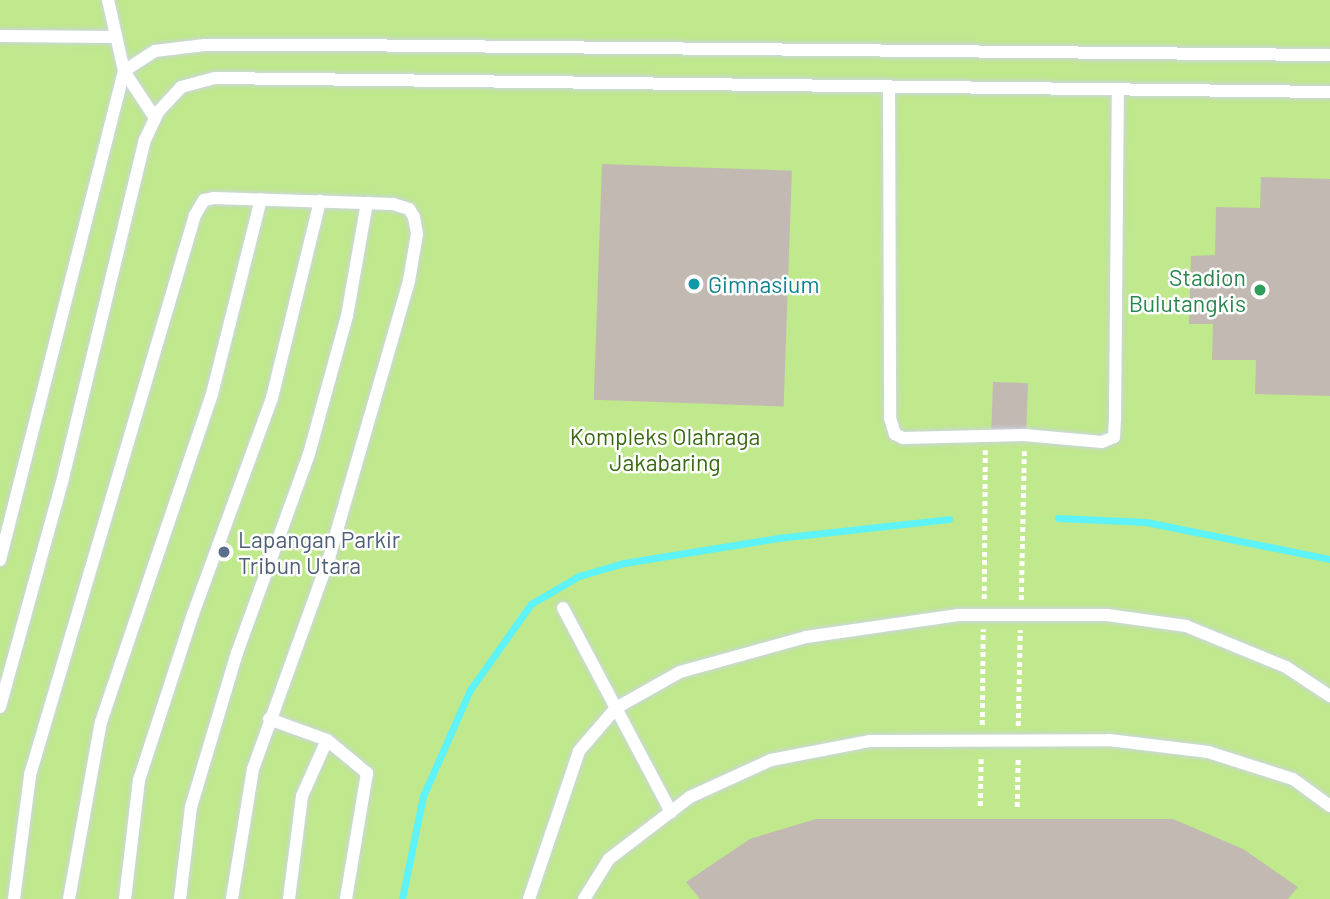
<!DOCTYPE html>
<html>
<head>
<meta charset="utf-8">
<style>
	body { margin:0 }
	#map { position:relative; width:1330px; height:899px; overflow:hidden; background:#ebddd6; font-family:Barlow,sans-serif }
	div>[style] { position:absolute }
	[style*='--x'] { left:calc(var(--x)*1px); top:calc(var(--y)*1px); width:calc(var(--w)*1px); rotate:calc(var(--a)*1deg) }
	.green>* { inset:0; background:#c0e88c; transform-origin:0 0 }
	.stream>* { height:7px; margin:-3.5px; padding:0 3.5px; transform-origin:3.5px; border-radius:3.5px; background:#5df3f9 }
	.building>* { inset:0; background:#c2b9b3; transform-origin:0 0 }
	.path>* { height:4.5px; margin-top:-2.25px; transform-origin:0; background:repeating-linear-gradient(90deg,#fff 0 5px,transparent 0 8.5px) }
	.roads { filter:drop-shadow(0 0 2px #cbd5e2) drop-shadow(0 0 2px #cbd5e2) }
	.lane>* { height:12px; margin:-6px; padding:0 6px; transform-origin:6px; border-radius:6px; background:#fff }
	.dots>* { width:19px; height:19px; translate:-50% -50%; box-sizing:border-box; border:4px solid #fff; border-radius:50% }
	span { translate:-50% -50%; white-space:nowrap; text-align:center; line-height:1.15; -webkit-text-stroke:5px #fff; paint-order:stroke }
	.leisure-label { font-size:23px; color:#27864d }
	.right { translate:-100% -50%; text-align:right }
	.culture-label { font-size:23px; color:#0d838f }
	.left { translate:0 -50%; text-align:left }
	.park-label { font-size:23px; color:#376812 }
	.service-label { font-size:23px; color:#4e5e75 }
</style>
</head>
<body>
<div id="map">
	<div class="green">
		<i style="left:0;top:0;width:1330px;height:899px"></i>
	</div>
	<div class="stream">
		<i style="--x:1058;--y:518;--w:88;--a:2.6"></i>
		<i style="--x:1146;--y:522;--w:188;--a:11.4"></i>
		<i style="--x:402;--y:899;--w:105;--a:-78.5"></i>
		<i style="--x:423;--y:796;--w:116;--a:-66.1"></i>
		<i style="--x:470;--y:690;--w:105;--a:-54.7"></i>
		<i style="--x:531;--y:604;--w:56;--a:-30.3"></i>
		<i style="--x:579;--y:576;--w:47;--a:-16.1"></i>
		<i style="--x:624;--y:563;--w:156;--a:-9.2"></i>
		<i style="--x:778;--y:538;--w:172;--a:-6.3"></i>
	</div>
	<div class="building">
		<i style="left:602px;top:164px;width:190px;height:236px;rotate:2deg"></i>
		<i style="clip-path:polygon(1261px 177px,1330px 179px,1330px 396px,1255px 394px,1256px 360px,1212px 360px,1213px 324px,1189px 324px,1191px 256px,1215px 255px,1216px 207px,1260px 208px)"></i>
		<i style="left:993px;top:382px;width:35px;height:49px;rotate:2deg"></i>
		<i style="clip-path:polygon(816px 819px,1173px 819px,1243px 849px,1298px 887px,1288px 899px,700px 899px,686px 882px,750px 839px)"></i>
	</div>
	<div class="path">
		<i style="--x:984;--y:599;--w:149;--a:-89.6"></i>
		<i style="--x:1021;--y:600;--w:149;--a:-88.8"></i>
		<i style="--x:982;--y:725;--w:96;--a:-89.4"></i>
		<i style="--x:1018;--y:726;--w:96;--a:-88.8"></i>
		<i style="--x:980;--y:806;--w:51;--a:-88.9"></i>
		<i style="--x:1017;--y:807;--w:51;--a:-88.9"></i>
	</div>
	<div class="roads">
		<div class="lane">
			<i style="--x:108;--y:0;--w:73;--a:77.3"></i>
			<i style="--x:124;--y:71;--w:56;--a:56.6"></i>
			<i style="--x:0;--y:36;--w:115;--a:0.5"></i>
			<i style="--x:889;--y:86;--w:332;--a:89.8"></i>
			<i style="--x:890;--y:418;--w:17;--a:73"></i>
			<i style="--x:895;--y:434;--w:9;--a:27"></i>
			<i style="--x:903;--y:438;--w:121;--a:-1.4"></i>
			<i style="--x:1024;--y:435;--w:78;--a:5.1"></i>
			<i style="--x:1102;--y:442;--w:13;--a:-23"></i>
			<i style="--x:1114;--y:437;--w:17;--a:-87"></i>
			<i style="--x:1115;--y:420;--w:331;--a:-89.5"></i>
			<i style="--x:0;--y:560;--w:504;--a:-75.77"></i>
			<i style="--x:124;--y:71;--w:37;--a:-33"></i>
			<i style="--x:155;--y:51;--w:50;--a:-6.8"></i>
			<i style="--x:205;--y:45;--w:132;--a:0"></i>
			<i style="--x:337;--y:45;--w:993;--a:0.58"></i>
			<i style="--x:563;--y:608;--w:231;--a:62.1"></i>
			<i style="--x:0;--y:707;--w:238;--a:-74.6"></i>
			<i style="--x:63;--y:478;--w:348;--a:-76.4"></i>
			<i style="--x:145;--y:140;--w:31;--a:-65"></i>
			<i style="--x:158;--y:112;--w:34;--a:-47"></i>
			<i style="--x:181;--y:87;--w:35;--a:-15"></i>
			<i style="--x:215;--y:78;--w:1115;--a:0.72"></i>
			<i style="--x:269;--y:719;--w:62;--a:19.9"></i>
			<i style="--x:327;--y:740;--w:52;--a:39.5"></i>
			<i style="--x:367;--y:773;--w:128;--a:99.5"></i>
			<i style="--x:14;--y:899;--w:125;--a:-82.6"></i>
			<i style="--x:30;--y:775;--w:584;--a:-73.58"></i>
			<i style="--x:195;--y:215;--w:17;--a:-59"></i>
			<i style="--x:204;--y:200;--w:10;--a:-11"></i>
			<i style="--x:214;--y:198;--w:179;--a:1.9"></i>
			<i style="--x:393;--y:204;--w:17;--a:17"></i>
			<i style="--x:409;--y:209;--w:9;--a:58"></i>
			<i style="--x:414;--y:217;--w:17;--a:80"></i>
			<i style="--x:417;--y:234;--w:48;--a:99.7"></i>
			<i style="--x:409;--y:281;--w:288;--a:106.1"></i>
			<i style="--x:329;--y:558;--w:224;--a:109.8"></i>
			<i style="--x:253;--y:769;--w:132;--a:99.2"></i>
			<i style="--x:69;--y:899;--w:180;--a:-79.8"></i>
			<i style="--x:101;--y:722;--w:346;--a:-71.3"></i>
			<i style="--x:212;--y:394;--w:201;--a:-75.9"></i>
			<i style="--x:125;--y:899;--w:120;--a:-83.3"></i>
			<i style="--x:139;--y:780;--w:175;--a:-72"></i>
			<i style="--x:193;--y:614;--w:230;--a:-69.9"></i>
			<i style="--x:272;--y:398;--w:203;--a:-76.3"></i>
			<i style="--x:180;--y:899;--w:93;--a:-83.2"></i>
			<i style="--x:191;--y:807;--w:161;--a:-73.4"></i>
			<i style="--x:237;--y:653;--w:212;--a:-70.1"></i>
			<i style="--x:309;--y:454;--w:143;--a:-74.6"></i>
			<i style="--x:347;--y:316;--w:115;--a:-80"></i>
			<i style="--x:289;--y:899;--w:104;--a:-82.8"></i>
			<i style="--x:302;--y:796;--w:61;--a:-65.9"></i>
			<i style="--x:529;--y:899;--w:156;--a:-71.3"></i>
			<i style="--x:579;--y:751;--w:57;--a:-49.3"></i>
			<i style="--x:616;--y:708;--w:73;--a:-29.4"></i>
			<i style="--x:680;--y:672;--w:131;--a:-15.5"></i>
			<i style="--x:806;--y:637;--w:154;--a:-8.2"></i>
			<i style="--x:958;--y:615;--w:149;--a:0"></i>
			<i style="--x:1107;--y:615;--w:80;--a:7.9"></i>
			<i style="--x:1186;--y:626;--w:108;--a:22.3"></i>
			<i style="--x:1286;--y:667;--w:53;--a:33.4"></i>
			<i style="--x:584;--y:899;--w:47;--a:-58"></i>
			<i style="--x:609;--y:859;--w:102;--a:-37.4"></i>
			<i style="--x:690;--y:797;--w:89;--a:-24.6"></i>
			<i style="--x:771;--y:760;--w:101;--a:-10.9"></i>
			<i style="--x:870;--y:741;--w:239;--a:-0.2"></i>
			<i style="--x:1109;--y:740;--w:100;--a:6.9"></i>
			<i style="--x:1208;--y:752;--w:89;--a:17.6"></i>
			<i style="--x:1293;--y:779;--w:46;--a:36.1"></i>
		</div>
	</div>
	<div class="dots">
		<i style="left:694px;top:284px;background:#0f9aa8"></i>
		<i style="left:1260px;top:290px;background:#2e9e5b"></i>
		<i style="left:224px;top:552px;background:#5c6f8a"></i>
	</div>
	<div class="leisure-label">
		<span class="right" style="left:1246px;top:290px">Stadion<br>Bulutangkis</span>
	</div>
	<div class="culture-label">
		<span class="left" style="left:708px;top:284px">Gimnasium</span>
	</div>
	<div class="park-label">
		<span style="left:665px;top:449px">Kompleks Olahraga<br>Jakabaring</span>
	</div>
	<div class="service-label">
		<span class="left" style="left:238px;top:552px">Lapangan Parkir<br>Tribun Utara</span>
	</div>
</div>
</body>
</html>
